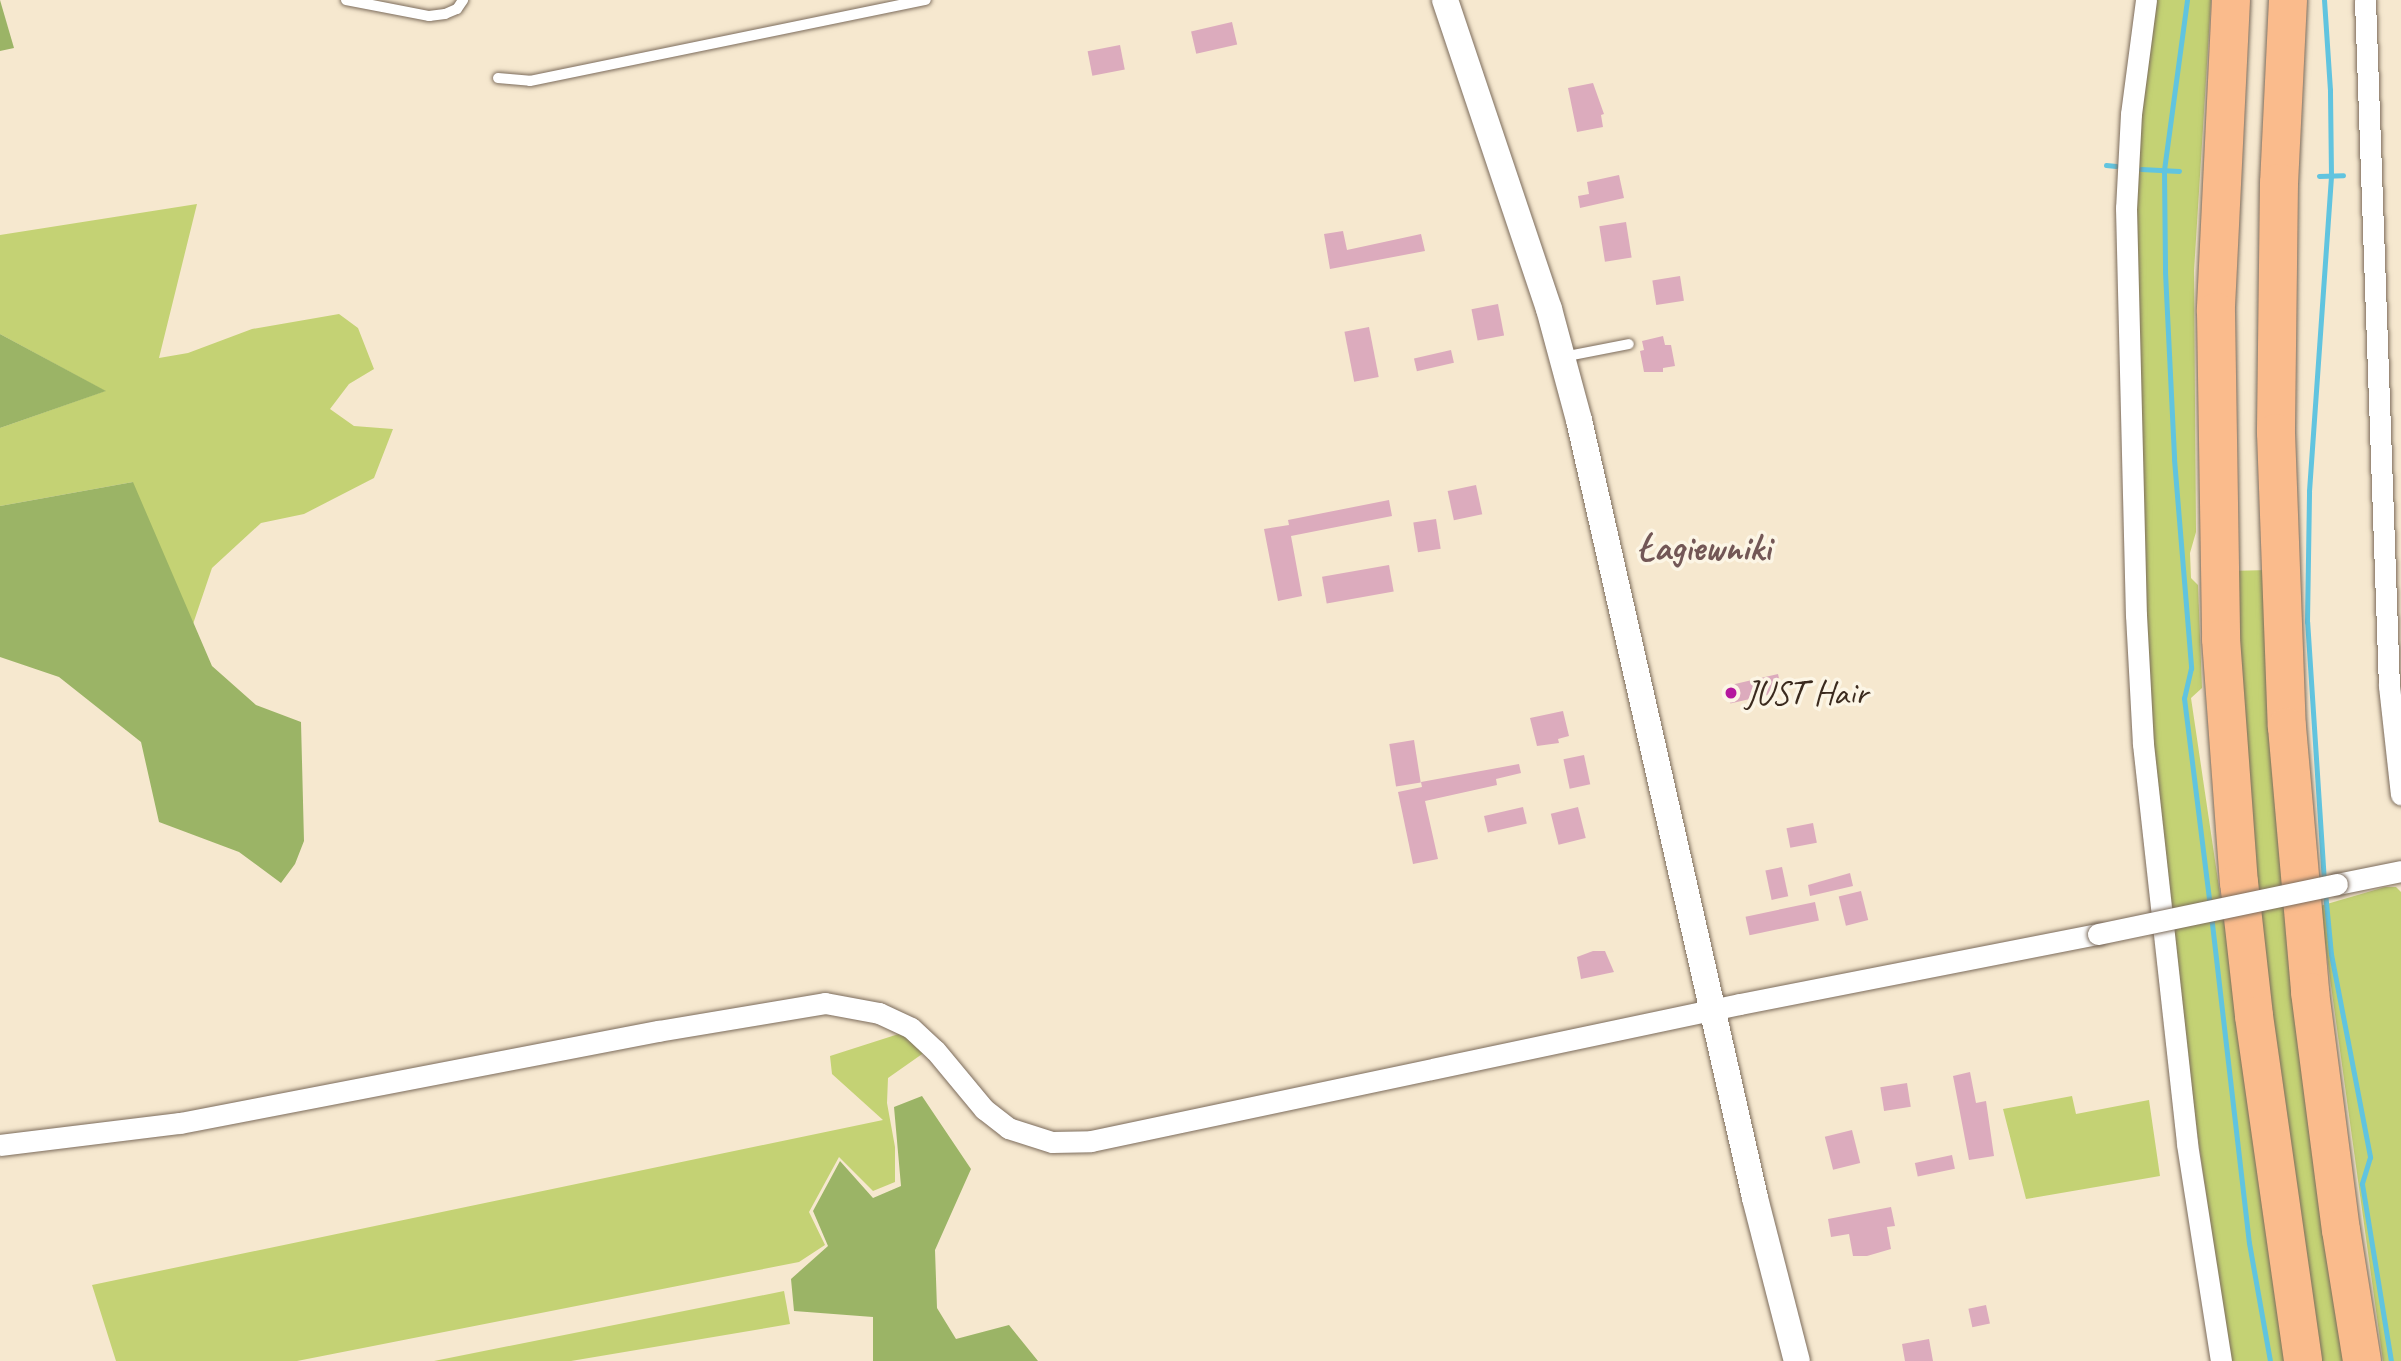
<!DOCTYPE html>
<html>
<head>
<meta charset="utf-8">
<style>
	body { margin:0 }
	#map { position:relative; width:2401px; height:1361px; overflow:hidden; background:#f6e8cf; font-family:Caveat,sans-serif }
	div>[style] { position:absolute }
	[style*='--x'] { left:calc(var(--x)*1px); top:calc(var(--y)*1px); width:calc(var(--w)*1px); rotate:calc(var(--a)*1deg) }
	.green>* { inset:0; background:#c4d274 }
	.forest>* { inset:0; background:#9bb466 }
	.stream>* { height:5px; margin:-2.5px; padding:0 2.5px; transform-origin:2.5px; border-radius:2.5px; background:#61c4df }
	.building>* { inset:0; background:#dcabbd; transform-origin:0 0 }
	.roads { filter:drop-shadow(0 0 2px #7c6c5c) drop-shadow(0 0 2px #7c6c5c) }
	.service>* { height:10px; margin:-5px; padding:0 5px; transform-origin:5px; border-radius:5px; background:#fff }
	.minor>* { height:21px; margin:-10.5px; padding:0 10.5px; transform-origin:10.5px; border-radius:10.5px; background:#fff }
	.tertiary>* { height:26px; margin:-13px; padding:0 13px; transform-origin:13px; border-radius:13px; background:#fff }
	.motorway>* { height:38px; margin:-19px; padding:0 19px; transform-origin:19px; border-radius:19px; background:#fabb8c }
	.bridges { filter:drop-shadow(0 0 2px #7c6c5c) drop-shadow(0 0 2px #7c6c5c) }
	.minor-bridge>* { height:21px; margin:-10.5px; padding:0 10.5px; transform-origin:10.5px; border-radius:10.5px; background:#fff }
	.dots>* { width:19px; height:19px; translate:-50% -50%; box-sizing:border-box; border:4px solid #fcf5e5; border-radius:50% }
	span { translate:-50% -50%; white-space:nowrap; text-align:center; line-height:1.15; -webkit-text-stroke:7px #fcf5e5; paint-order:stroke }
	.poi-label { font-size:35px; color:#3b2a1e }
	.left { translate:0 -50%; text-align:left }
	.quarter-label { font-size:38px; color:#735756; font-weight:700 }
</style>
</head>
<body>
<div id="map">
	<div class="green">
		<i style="clip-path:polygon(2156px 0,2211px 0,2194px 271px,2196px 532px,2190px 553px,2191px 578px,2198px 585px,2202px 688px,2191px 698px,2289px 1361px,2230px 1361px,2182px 1026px,2150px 752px,2133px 208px,2134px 158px)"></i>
		<i style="clip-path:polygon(197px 204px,159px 358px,188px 353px,252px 329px,339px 314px,358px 328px,374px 369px,349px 384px,330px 409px,354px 426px,393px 429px,374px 478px,304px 514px,261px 523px,212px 568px,192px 627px,125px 730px,133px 482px,0 506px,0 428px,105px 391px,0 334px,0 235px)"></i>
		<i style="clip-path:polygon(2268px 570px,2348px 1361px,2314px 1361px,2279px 1142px,2230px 571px)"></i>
		<i style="clip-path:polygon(2385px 887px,2396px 887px,2401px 892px,2401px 1361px,2383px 1361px,2320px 906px)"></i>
		<i style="clip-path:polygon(908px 1031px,925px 1052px,888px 1078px,887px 1103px,895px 1147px,895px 1182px,873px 1191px,839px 1157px,809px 1212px,825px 1245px,799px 1262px,297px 1361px,116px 1361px,92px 1285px,883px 1120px,832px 1074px,830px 1056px)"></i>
		<i style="clip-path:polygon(2072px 1096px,2076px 1114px,2149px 1100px,2160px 1176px,2026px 1199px,2003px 1109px)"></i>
		<i style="clip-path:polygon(784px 1291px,790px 1324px,571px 1361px,434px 1361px)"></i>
	</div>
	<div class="forest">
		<i style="clip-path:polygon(0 0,14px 48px,0 51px)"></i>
		<i style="clip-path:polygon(0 334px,106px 391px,0 428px)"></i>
		<i style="clip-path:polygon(133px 482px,212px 666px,256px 705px,301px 722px,304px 841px,295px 864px,281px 883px,239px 852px,159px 822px,141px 742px,59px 677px,0 657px,0 506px)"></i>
		<i style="clip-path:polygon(922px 1096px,971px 1169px,935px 1250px,937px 1308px,956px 1339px,1009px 1325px,1038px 1361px,873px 1361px,873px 1317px,794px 1311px,791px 1279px,828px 1246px,813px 1211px,840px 1161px,873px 1198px,901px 1186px,894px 1107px)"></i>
	</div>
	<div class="stream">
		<i style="--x:2187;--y:0;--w:173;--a:97.7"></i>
		<i style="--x:2164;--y:171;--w:101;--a:89.4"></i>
		<i style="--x:2165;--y:272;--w:187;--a:87.2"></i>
		<i style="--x:2174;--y:459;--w:210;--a:85.3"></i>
		<i style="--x:2191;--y:668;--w:31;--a:103"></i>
		<i style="--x:2184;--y:698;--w:210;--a:82.9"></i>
		<i style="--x:2106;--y:165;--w:10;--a:6"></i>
		<i style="--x:2141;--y:169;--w:38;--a:3"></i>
		<i style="--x:2319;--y:176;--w:24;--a:-2"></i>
		<i style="--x:2324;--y:882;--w:261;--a:-93.7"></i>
		<i style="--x:2307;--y:622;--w:131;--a:-89.1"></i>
		<i style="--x:2309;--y:491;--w:317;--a:-86"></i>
		<i style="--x:2331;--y:175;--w:85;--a:-90.7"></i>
		<i style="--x:2330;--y:90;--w:90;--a:-93.8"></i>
		<i style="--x:2325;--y:892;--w:62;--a:84.5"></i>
		<i style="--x:2331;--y:954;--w:207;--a:79.1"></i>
		<i style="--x:2370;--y:1157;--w:28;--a:107"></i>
		<i style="--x:2362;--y:1184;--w:179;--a:80.7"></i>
		<i style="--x:2211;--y:915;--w:330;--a:83.4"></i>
		<i style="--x:2249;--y:1243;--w:120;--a:79.9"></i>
	</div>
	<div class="building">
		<i style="left:1232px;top:22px;width:23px;height:42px;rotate:77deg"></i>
		<i style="left:1120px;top:45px;width:25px;height:33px;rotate:79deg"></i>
		<i style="clip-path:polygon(1593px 83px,1604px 114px,1601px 115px,1603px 127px,1577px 132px,1568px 88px)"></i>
		<i style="clip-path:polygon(1619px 175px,1624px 198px,1580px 208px,1578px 196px,1589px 194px,1587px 182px)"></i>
		<i style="left:1626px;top:222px;width:36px;height:27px;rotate:81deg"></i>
		<i style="clip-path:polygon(1343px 231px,1347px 250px,1421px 234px,1425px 251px,1330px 269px,1324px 234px)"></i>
		<i style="left:1680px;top:276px;width:25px;height:28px;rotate:81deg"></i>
		<i style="left:1498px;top:304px;width:32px;height:27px;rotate:79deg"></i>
		<i style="left:1369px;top:327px;width:51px;height:25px;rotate:79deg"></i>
		<i style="clip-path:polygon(1663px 336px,1665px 345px,1671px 345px,1675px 366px,1663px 368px,1663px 372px,1644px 372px,1640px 351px,1644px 350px,1642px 341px)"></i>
		<i style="left:1451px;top:350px;width:13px;height:38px;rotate:77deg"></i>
		<i style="left:1476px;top:485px;width:30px;height:29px;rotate:78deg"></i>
		<i style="clip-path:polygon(1389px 500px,1392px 516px,1291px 536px,1302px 596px,1278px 601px,1264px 529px,1289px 525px,1288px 520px)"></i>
		<i style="left:1436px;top:519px;width:30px;height:23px;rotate:81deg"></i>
		<i style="left:1389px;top:565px;width:27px;height:68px;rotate:80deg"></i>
		<i style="left:1778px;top:674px;width:18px;height:53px;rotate:77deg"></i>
		<i style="clip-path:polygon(1563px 711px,1569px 736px,1558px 739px,1559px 743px,1537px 746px,1530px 718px)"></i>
		<i style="left:1414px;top:740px;width:43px;height:25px;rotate:81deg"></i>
		<i style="left:1584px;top:755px;width:30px;height:21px;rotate:78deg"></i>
		<i style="clip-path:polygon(1519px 764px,1521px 773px,1496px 779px,1497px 785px,1425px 801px,1438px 859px,1413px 864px,1398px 792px,1422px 787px,1421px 782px)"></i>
		<i style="left:1523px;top:807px;width:17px;height:40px;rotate:77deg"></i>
		<i style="left:1578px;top:807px;width:32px;height:28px;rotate:76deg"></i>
		<i style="left:1813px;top:823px;width:20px;height:27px;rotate:79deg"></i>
		<i style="left:1782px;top:867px;width:30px;height:17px;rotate:78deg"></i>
		<i style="clip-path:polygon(1850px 873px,1853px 886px,1810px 896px,1808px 885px)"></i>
		<i style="left:1861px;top:891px;width:30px;height:23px;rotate:76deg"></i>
		<i style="left:1815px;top:902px;width:19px;height:71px;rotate:78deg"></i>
		<i style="clip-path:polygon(1593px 951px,1605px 951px,1614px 972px,1581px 979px,1577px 957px)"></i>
		<i style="clip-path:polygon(1970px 1072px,1976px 1103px,1986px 1101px,1994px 1156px,1969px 1160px,1953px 1076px)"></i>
		<i style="left:1907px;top:1083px;width:24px;height:27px;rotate:81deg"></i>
		<i style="left:1852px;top:1130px;width:34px;height:28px;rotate:76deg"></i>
		<i style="left:1952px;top:1155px;width:14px;height:38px;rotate:78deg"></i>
		<i style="clip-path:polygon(1891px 1207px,1895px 1226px,1887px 1227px,1891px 1249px,1867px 1256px,1853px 1256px,1849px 1234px,1831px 1237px,1828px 1219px)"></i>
		<i style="left:1986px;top:1305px;width:19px;height:18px;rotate:78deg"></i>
		<i style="clip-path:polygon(1929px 1339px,1933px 1361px,1905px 1361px,1902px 1344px)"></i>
	</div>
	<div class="roads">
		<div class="service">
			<i style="--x:346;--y:0;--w:85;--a:10.9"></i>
			<i style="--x:429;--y:16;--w:16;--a:-7"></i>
			<i style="--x:445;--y:14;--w:13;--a:-23"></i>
			<i style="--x:457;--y:9;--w:11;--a:-56"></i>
			<i style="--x:498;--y:78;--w:32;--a:5"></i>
			<i style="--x:530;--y:81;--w:404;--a:-11.6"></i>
			<i style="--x:1563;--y:357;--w:67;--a:-11.1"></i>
		</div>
		<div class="minor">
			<i style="--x:2146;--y:0;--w:115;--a:97.5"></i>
			<i style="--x:2131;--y:114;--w:94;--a:93"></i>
			<i style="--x:2126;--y:208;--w:407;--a:88.6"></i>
			<i style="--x:2136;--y:615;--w:129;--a:86.9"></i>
			<i style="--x:2143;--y:744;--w:402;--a:83.7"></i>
			<i style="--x:2187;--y:1144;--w:220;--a:81.1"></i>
			<i style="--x:2365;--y:0;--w:686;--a:88"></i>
			<i style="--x:2389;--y:686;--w:109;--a:83.7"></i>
			<i style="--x:2337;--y:884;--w:65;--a:-11.5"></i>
			<i style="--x:0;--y:1145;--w:181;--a:-7"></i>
			<i style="--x:180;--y:1123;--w:487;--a:-10.9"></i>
			<i style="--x:658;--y:1031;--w:169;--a:-9.5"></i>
			<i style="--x:825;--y:1003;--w:55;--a:10.5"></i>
			<i style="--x:879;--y:1013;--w:35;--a:25"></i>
			<i style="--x:911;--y:1028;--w:33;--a:43"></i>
			<i style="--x:935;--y:1050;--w:77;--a:50.3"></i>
			<i style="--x:984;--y:1109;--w:31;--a:38"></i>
			<i style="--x:1008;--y:1128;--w:46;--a:17.7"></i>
			<i style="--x:1052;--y:1142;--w:39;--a:-1"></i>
			<i style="--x:1091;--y:1141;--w:663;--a:-11.92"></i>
			<i style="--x:1740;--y:1004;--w:365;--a:-11.1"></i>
		</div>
		<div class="tertiary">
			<i style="--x:1445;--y:0;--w:326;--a:71.4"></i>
			<i style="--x:1549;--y:309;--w:115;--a:74.9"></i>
			<i style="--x:1579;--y:420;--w:798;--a:77.25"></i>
			<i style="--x:1755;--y:1198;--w:168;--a:75.6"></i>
		</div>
		<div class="motorway">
			<i style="--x:2231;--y:0;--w:312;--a:92.8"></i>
			<i style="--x:2216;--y:312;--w:327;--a:89.1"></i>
			<i style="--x:2221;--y:639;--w:244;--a:85.8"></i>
			<i style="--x:2239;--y:882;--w:135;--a:83.6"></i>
			<i style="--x:2254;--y:1016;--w:348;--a:81.9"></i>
			<i style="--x:2288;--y:0;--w:183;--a:92.8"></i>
			<i style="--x:2279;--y:183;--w:250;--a:90.7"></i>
			<i style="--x:2276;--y:433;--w:294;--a:87.9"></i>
			<i style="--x:2287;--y:727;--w:266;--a:85"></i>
			<i style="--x:2310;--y:992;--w:240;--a:82.6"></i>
			<i style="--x:2341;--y:1230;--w:133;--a:80.9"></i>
		</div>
	</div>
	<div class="bridges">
		<div class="minor-bridge">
			<i style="--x:2098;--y:934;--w:244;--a:-11.8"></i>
		</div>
	</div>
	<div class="dots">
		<i style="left:1731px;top:693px;background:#b5179e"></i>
	</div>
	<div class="poi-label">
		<span class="left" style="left:1745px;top:693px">JUST Hair</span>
	</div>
	<div class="quarter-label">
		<span style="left:1704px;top:548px">Łagiewniki</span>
	</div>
</div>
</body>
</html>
